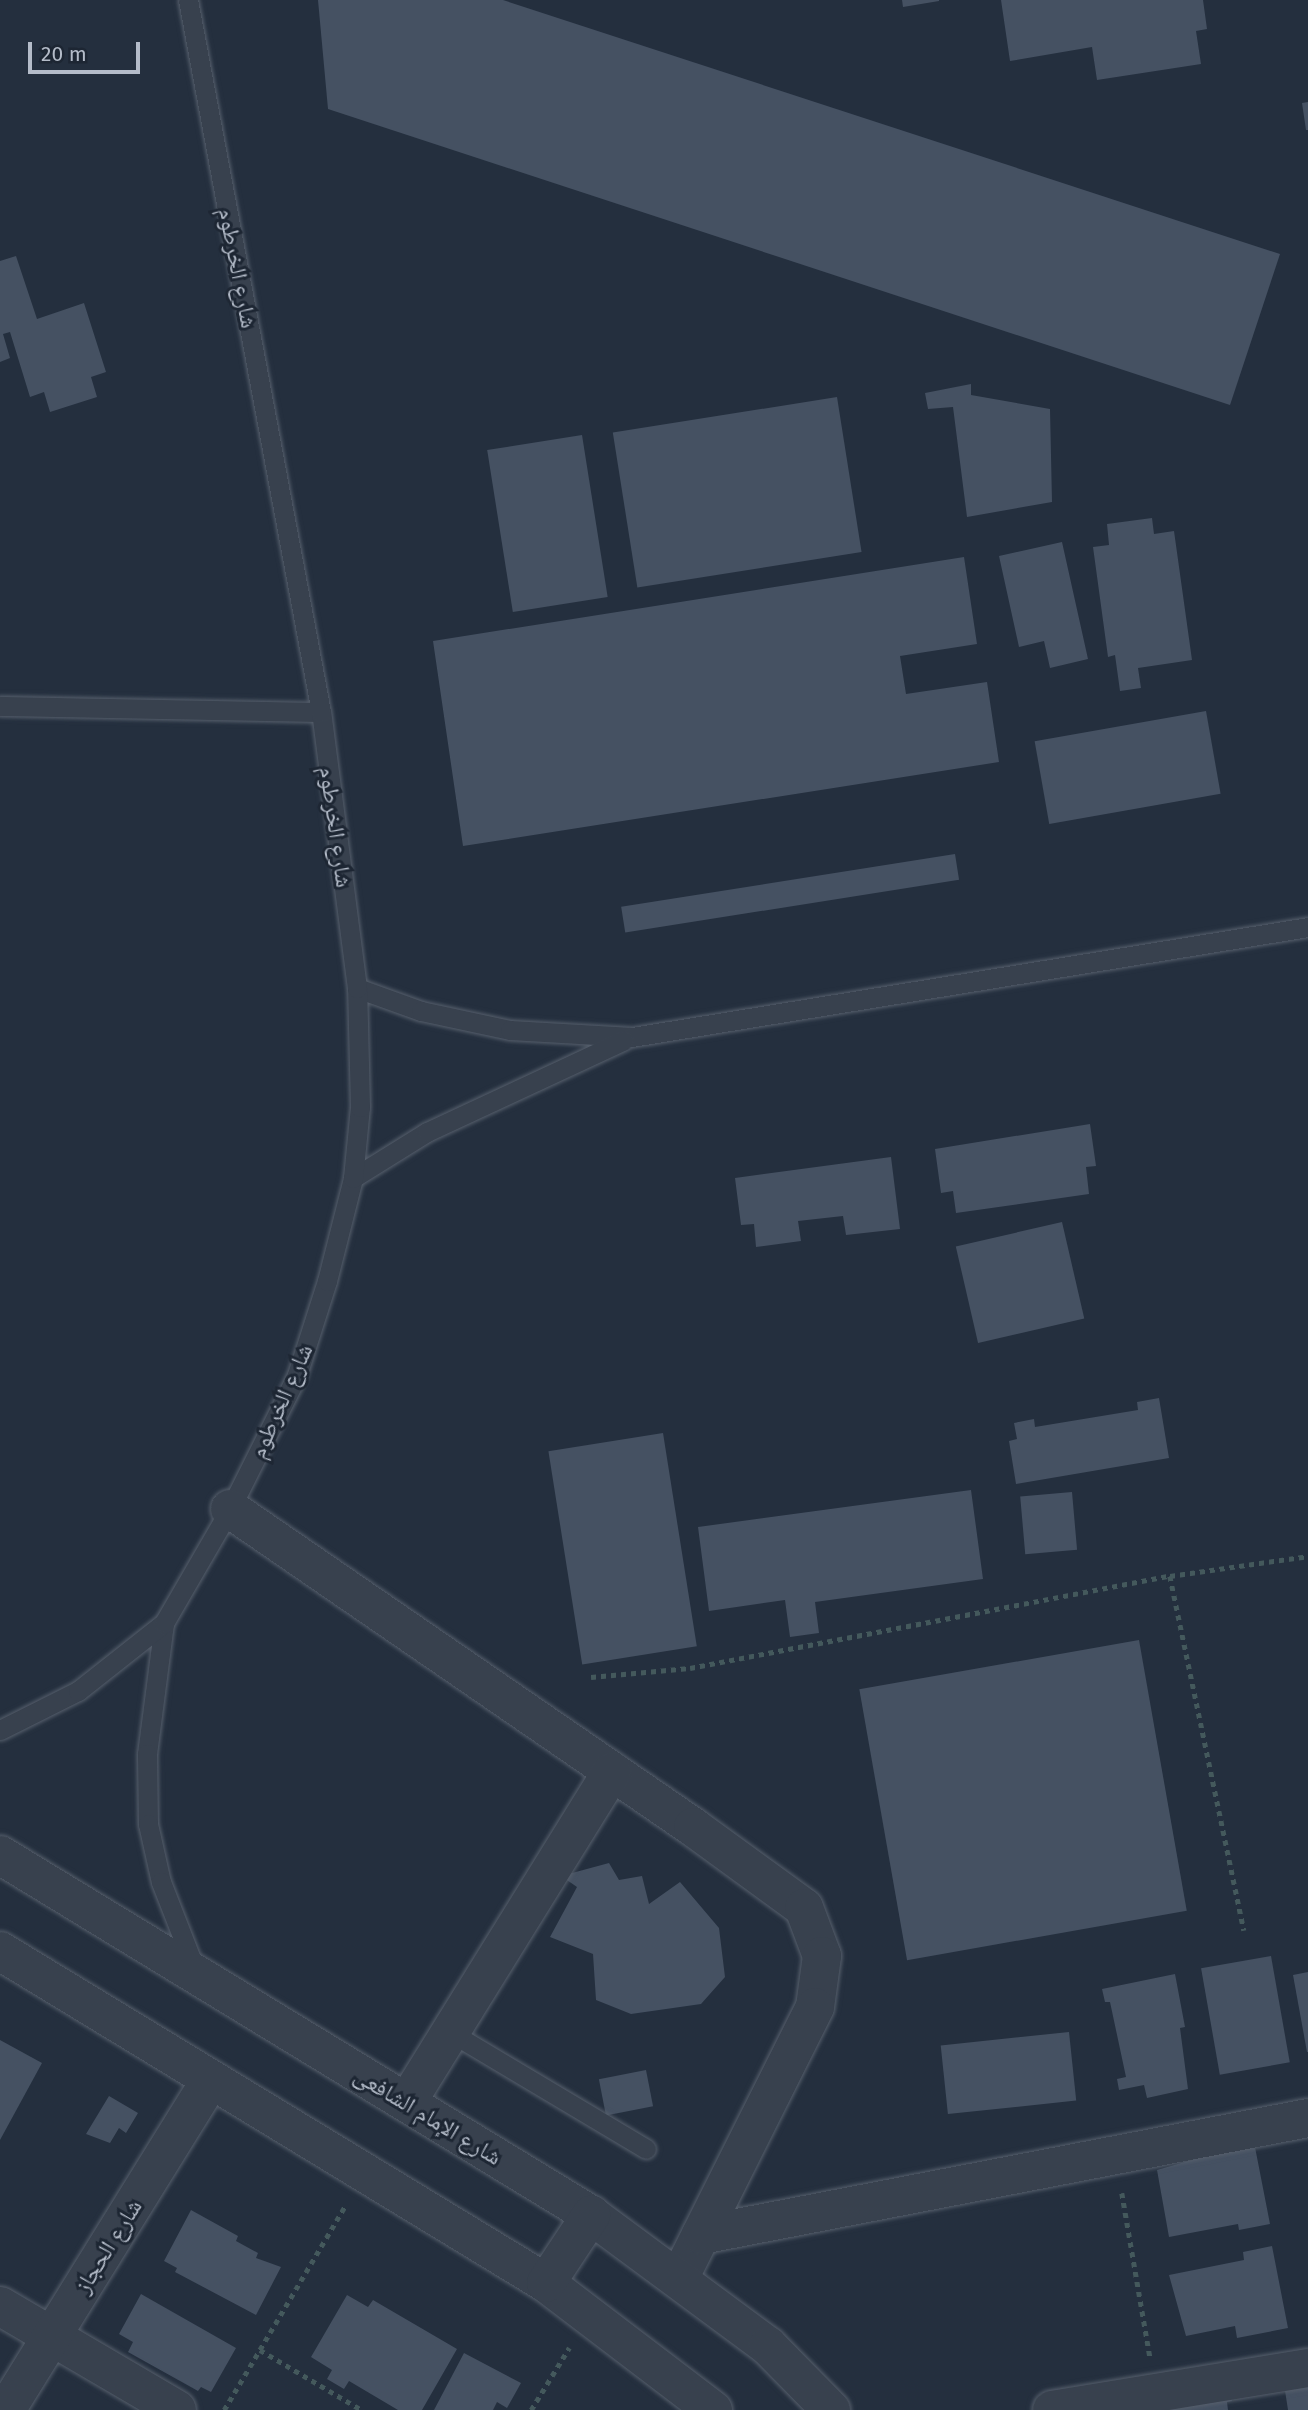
<!DOCTYPE html>
<html>
<head>
<meta charset="utf-8">
<style>
	body { margin:0 }
	#map { position:relative; width:1308px; height:2410px; overflow:hidden; background:#242f3e; font-family:"Fira Sans","Noto Naskh Arabic",sans-serif }
	div>[style] { position:absolute }
	[style*='--x'] { left:calc(var(--x)*1px); top:calc(var(--y)*1px); width:calc(var(--w)*1px); rotate:calc(var(--a)*1deg) }
	.building>* { inset:0; background:#455162; transform-origin:0 0 }
	.path>* { height:4.5px; margin-top:-2.25px; transform-origin:0; background:repeating-linear-gradient(90deg,#44595c 0 5px,transparent 0 10px) }
	.roads { filter:drop-shadow(0 0 2px #565f6c) drop-shadow(0 0 2px #565f6c) }
	.service>* { height:19px; margin:-9.5px; padding:0 9.5px; transform-origin:9.5px; border-radius:9.5px; background:#38414e }
	.minor>* { height:38px; margin:-19px; padding:0 19px; transform-origin:19px; border-radius:19px; background:#38414e }
	.tertiary>* { height:38px; margin:-19px; padding:0 19px; transform-origin:19px; border-radius:19px; background:#38414e }
	span { translate:-50% -50%; white-space:nowrap; text-align:center; line-height:1.15; -webkit-text-stroke:6px #1d2633; paint-order:stroke }
	.street-label { font-size:23px; color:#b4bcc9 }
	.scale { position:absolute; left:28px; top:42px; width:112px; height:32px; box-sizing:border-box; border:4px solid #b4bcc9; border-top:0; padding-left:9px; font-size:21px; line-height:24px; white-space:nowrap; color:#b4bcc9; -webkit-text-stroke:5px #1d2633; paint-order:stroke }
</style>
</head>
<body>
<div id="map">
	<div class="building">
		<i style="clip-path:polygon(318px 0,503px 0,1280px 254px,1230px 405px,328px 109px)"></i>
		<i style="clip-path:polygon(902px 0,939px 0,939px 1px,903px 7px)"></i>
		<i style="clip-path:polygon(1001px 0,1203px 0,1207px 29px,1196px 31px,1201px 64px,1097px 80px,1092px 47px,1010px 61px)"></i>
		<i style="clip-path:polygon(1308px 102px,1308px 130px,1306px 130px,1302px 103px)"></i>
		<i style="clip-path:polygon(16px 256px,37px 319px,84px 303px,106px 372px,91px 377px,97px 397px,50px 412px,44px 392px,30px 397px,10px 332px,3px 334px,10px 358px,0 362px,0 261px)"></i>
		<i style="clip-path:polygon(971px 384px,971px 395px,1050px 409px,1052px 502px,967px 517px,953px 407px,928px 409px,925px 393px)"></i>
		<i style="left:837px;top:397px;width:157px;height:227px;rotate:81deg"></i>
		<i style="left:582px;top:435px;width:164px;height:96px;rotate:81deg"></i>
		<i style="clip-path:polygon(1152px 518px,1154px 534px,1174px 531px,1192px 660px,1138px 668px,1141px 688px,1120px 691px,1115px 655px,1108px 657px,1093px 547px,1109px 545px,1107px 524px)"></i>
		<i style="clip-path:polygon(1062px 542px,1088px 659px,1050px 668px,1044px 641px,1019px 647px,999px 556px)"></i>
		<i style="clip-path:polygon(964px 557px,977px 644px,900px 656px,906px 694px,987px 682px,999px 762px,463px 846px,433px 641px)"></i>
		<i style="left:1206px;top:711px;width:84px;height:174px;rotate:80deg"></i>
		<i style="left:955px;top:854px;width:26px;height:338px;rotate:81deg"></i>
		<i style="clip-path:polygon(1090px 1124px,1096px 1166px,1086px 1167px,1089px 1194px,956px 1213px,953px 1191px,941px 1193px,935px 1149px)"></i>
		<i style="clip-path:polygon(891px 1157px,900px 1229px,846px 1235px,843px 1216px,798px 1221px,801px 1241px,756px 1247px,754px 1224px,741px 1225px,735px 1178px)"></i>
		<i style="left:1062px;top:1222px;width:99px;height:109px;rotate:77deg"></i>
		<i style="clip-path:polygon(1159px 1398px,1169px 1458px,1016px 1484px,1009px 1441px,1017px 1439px,1014px 1423px,1034px 1419px,1035px 1427px,1138px 1410px,1137px 1402px)"></i>
		<i style="left:663px;top:1433px;width:216px;height:116px;rotate:81deg"></i>
		<i style="clip-path:polygon(971px 1490px,983px 1579px,815px 1602px,819px 1633px,790px 1637px,785px 1600px,709px 1611px,698px 1527px)"></i>
		<i style="left:1072px;top:1492px;width:58px;height:52px;rotate:85deg"></i>
		<i style="left:1139px;top:1640px;width:275px;height:284px;rotate:80deg"></i>
		<i style="clip-path:polygon(609px 1863px,619px 1880px,642px 1876px,649px 1904px,680px 1882px,719px 1928px,725px 1977px,701px 2004px,631px 2014px,596px 2000px,593px 1954px,550px 1937px,577px 1887px,561px 1876px)"></i>
		<i style="left:1271px;top:1956px;width:108px;height:71px;rotate:80deg"></i>
		<i style="clip-path:polygon(1308px 1972px,1308px 2052px,1307px 2052px,1293px 1975px)"></i>
		<i style="clip-path:polygon(1175px 1974px,1185px 2027px,1180px 2028px,1188px 2089px,1147px 2098px,1144px 2085px,1119px 2090px,1117px 2079px,1126px 2077px,1110px 2002px,1105px 2002px,1102px 1989px)"></i>
		<i style="left:1069px;top:2032px;width:69px;height:129px;rotate:84deg"></i>
		<i style="clip-path:polygon(0 2040px,42px 2063px,0 2140px)"></i>
		<i style="left:646px;top:2070px;width:37px;height:48px;rotate:79deg"></i>
		<i style="clip-path:polygon(109px 2096px,138px 2113px,126px 2133px,119px 2128px,110px 2143px,86px 2134px)"></i>
		<i style="clip-path:polygon(1254px 2142px,1270px 2224px,1239px 2230px,1238px 2224px,1169px 2237px,1157px 2170px)"></i>
		<i style="clip-path:polygon(191px 2210px,238px 2236px,236px 2241px,258px 2253px,256px 2258px,281px 2267px,256px 2315px,175px 2272px,177px 2268px,164px 2261px)"></i>
		<i style="clip-path:polygon(1272px 2246px,1288px 2328px,1237px 2338px,1235px 2326px,1186px 2336px,1169px 2275px,1244px 2260px,1243px 2252px)"></i>
		<i style="clip-path:polygon(141px 2294px,236px 2348px,211px 2392px,201px 2387px,198px 2391px,128px 2352px,133px 2342px,119px 2334px)"></i>
		<i style="clip-path:polygon(347px 2295px,368px 2307px,373px 2300px,457px 2349px,422px 2410px,398px 2410px,349px 2381px,344px 2389px,327px 2379px,332px 2370px,311px 2357px)"></i>
		<i style="clip-path:polygon(464px 2353px,521px 2383px,507px 2408px,497px 2402px,493px 2410px,434px 2410px)"></i>
		<i style="clip-path:polygon(1308px 2373px,1308px 2410px,1288px 2410px,1283px 2378px)"></i>
		<i style="clip-path:polygon(1229px 2385px,1232px 2401px,1227px 2402px,1228px 2410px,1169px 2410px)"></i>
	</div>
	<div class="path">
		<i style="--x:1170;--y:1576;--w:362;--a:78.2"></i>
		<i style="--x:591;--y:1677;--w:99;--a:-5.2"></i>
		<i style="--x:690;--y:1668;--w:489;--a:-10.9"></i>
		<i style="--x:1170;--y:1576;--w:139;--a:-8.2"></i>
		<i style="--x:1122;--y:2193;--w:166;--a:80.3"></i>
		<i style="--x:260;--y:2350;--w:118;--a:30.5"></i>
		<i style="--x:224;--y:2410;--w:237;--a:-59.3"></i>
		<i style="--x:531;--y:2410;--w:73;--a:-58.5"></i>
	</div>
	<div class="roads">
		<div class="service">
			<i style="--x:0;--y:706;--w:321;--a:1.1"></i>
			<i style="--x:357;--y:988;--w:68;--a:19.8"></i>
			<i style="--x:421;--y:1011;--w:91;--a:12.1"></i>
			<i style="--x:510;--y:1030;--w:122;--a:3.3"></i>
			<i style="--x:632;--y:1037;--w:685;--a:-9.24"></i>
			<i style="--x:353;--y:1178;--w:87;--a:-31.9"></i>
			<i style="--x:427;--y:1132;--w:217;--a:-25"></i>
			<i style="--x:164;--y:1623;--w:132;--a:97.4"></i>
			<i style="--x:147;--y:1754;--w:70;--a:89.2"></i>
			<i style="--x:148;--y:1824;--w:59;--a:77.4"></i>
			<i style="--x:161;--y:1882;--w:93;--a:68.7"></i>
			<i style="--x:0;--y:1730;--w:87;--a:-26.6"></i>
			<i style="--x:78;--y:1691;--w:110;--a:-38.3"></i>
			<i style="--x:164;--y:1623;--w:132;--a:-59.9"></i>
			<i style="--x:230;--y:1509;--w:150;--a:-63.4"></i>
			<i style="--x:297;--y:1375;--w:99;--a:-72.3"></i>
			<i style="--x:327;--y:1281;--w:106;--a:-75.8"></i>
			<i style="--x:353;--y:1178;--w:71;--a:-84.4"></i>
			<i style="--x:360;--y:1107;--w:119;--a:-91.4"></i>
			<i style="--x:357;--y:988;--w:278;--a:-97.4"></i>
			<i style="--x:321;--y:712;--w:724;--a:-100.58"></i>
			<i style="--x:450;--y:2032;--w:228;--a:30.8"></i>
		</div>
		<div class="minor">
			<i style="--x:230;--y:1509;--w:562;--a:34.48"></i>
			<i style="--x:693;--y:1827;--w:137;--a:36.1"></i>
			<i style="--x:804;--y:1908;--w:51;--a:69.4"></i>
			<i style="--x:822;--y:1956;--w:51;--a:97.8"></i>
			<i style="--x:815;--y:2007;--w:304;--a:116.6"></i>
			<i style="--x:407;--y:2102;--w:389;--a:-58.2"></i>
			<i style="--x:701;--y:2235;--w:618;--a:-10.91"></i>
			<i style="--x:0;--y:2306;--w:205;--a:30.4"></i>
			<i style="--x:6;--y:2410;--w:387;--a:-58.2"></i>
			<i style="--x:1052;--y:2410;--w:259;--a:-9.3"></i>
		</div>
		<div class="tertiary">
			<i style="--x:0;--y:1855;--w:692;--a:31.35"></i>
			<i style="--x:591;--y:2215;--w:220;--a:36.5"></i>
			<i style="--x:768;--y:2346;--w:90;--a:45.5"></i>
			<i style="--x:0;--y:1951;--w:639;--a:31.3"></i>
			<i style="--x:546;--y:2283;--w:210;--a:37.3"></i>
			<i style="--x:546;--y:2283;--w:82;--a:-56.5"></i>
		</div>
	</div>
	<div class="street-label">
		<span style="left:238px;top:268px;rotate:79deg">شارع الخرطوم</span>
		<span style="left:336px;top:827px;rotate:82deg">شارع الخرطوم</span>
		<span style="left:281px;top:1401px;rotate:-66deg">شارع الخرطوم</span>
		<span style="left:428px;top:2116px;rotate:31deg">شارع الإمام الشافعى</span>
		<span style="left:108px;top:2246px;rotate:-58deg">شارع الحجاز</span>
	</div>
	<div class="scale">20 m</div>
</div>
</body>
</html>
